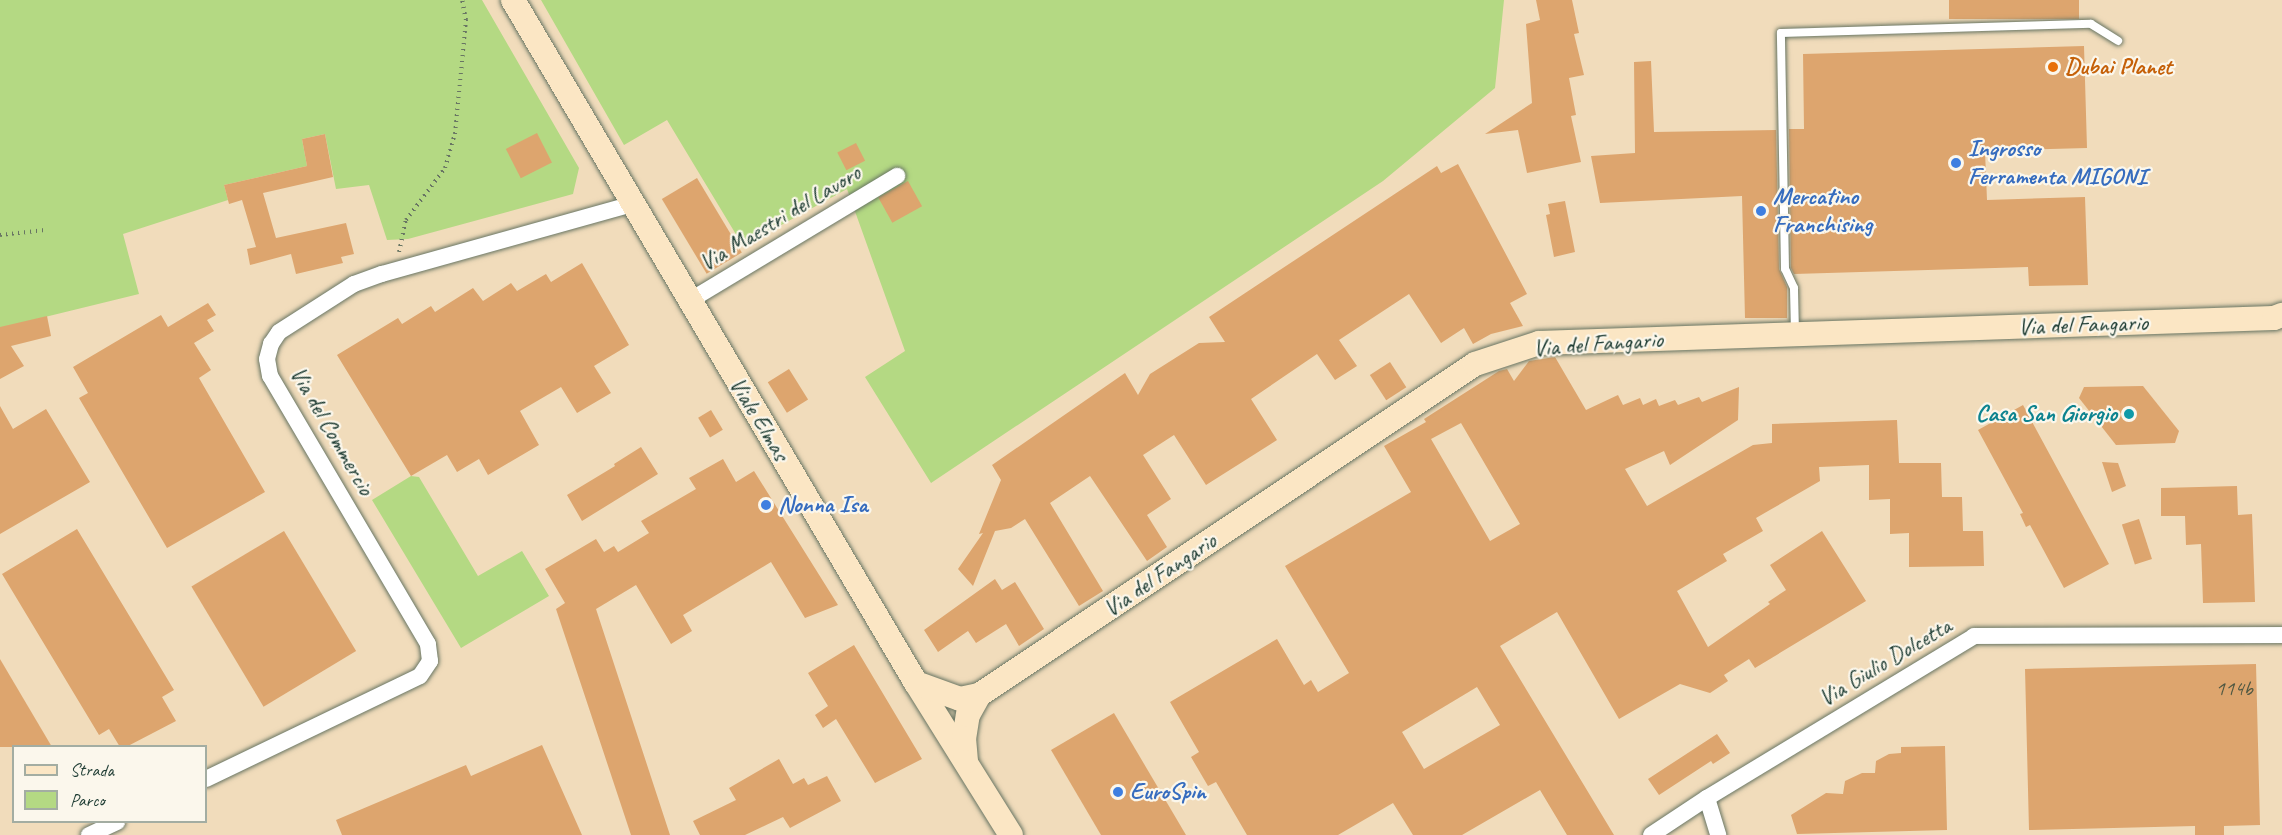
<!DOCTYPE html>
<html>
<head>
<meta charset="utf-8">
<style>
	body { margin:0 }
	#map { position:relative; width:2282px; height:835px; overflow:hidden; background:#f1dcbb; font-family:Caveat,sans-serif }
	div>[style] { position:absolute }
	[style*='--x'] { left:calc(var(--x)*1px); top:calc(var(--y)*1px); width:calc(var(--w)*1px); rotate:calc(var(--a)*1deg) }
	.green>* { inset:0; background:#b4d983 }
	.building>* { inset:0; background:#dda56e; transform-origin:0 0 }
	.path>* { height:4px; margin-top:-2px; transform-origin:0; background:repeating-linear-gradient(90deg,#687563 0 1.5px,transparent 0 6px) }
	.roads { filter:drop-shadow(0 0 2px #687563) drop-shadow(0 0 2px #687563) }
	.service>* { height:8px; margin:-4px; padding:0 4px; transform-origin:4px; border-radius:4px; background:#fff }
	.minor>* { height:16px; margin:-8px; padding:0 8px; transform-origin:8px; border-radius:8px; background:#fff }
	.secondary>* { height:24px; margin:-12px; padding:0 12px; transform-origin:12px; border-radius:12px; background:#fbe6c4 }
	.dots>* { width:16px; height:16px; translate:-50% -50%; box-sizing:border-box; border:3px solid #fbf7ec; border-radius:50% }
	span { translate:-50% -50%; white-space:nowrap; text-align:center; line-height:1.15; -webkit-text-stroke:4.5px #fbf7ec; paint-order:stroke }
	.number-label { font-size:21px; color:#4e5742 }
	.number-label span { -webkit-text-stroke-width:0 }
	.food-label { font-size:24px; color:#c56008; font-weight:700 }
	.left { translate:0 -50%; text-align:left }
	.shop-label { font-size:24px; color:#366cbe; font-weight:700 }
	.street-label { font-size:24px; color:#1f3d34 }
	.culture-label { font-size:24px; color:#0d838f; font-weight:700 }
	.right { translate:-100% -50%; text-align:right }
	.legend { position:absolute; left:12px; top:745px; width:195px; height:78px; box-sizing:border-box; background:#fbf7ec; border:2px solid #a3ada2; margin:0; padding:8px 10px; list-style:none; font-size:18px; color:#1f3d34 }
	.legend li { display:flex; align-items:center; gap:12px; height:30px }
	.legend b { width:30px; border:2px solid #a3ada2 }
</style>
</head>
<body>
<div id="map">
	<div class="green">
		<i style="clip-path:polygon(0 0,482px 0,579px 168px,573px 194px,408px 239px,387px 240px,369px 185px,336px 189px,325px 134px,302px 139px,307px 166px,224px 185px,228px 200px,123px 234px,139px 294px,0 328px)"></i>
		<i style="clip-path:polygon(541px 0,1504px 0,1495px 88px,1383px 181px,931px 483px,865px 377px,905px 351px,847px 189px,743px 246px,667px 120px,624px 145px)"></i>
		<i style="clip-path:polygon(411px 476px,419px 477px,478px 576px,522px 551px,549px 596px,461px 648px,372px 500px)"></i>
	</div>
	<div class="building">
		<i style="clip-path:polygon(1536px 0,1572px 0,1579px 33px,1574px 34px,1584px 75px,1569px 78px,1576px 115px,1571px 116px,1581px 162px,1527px 173px,1518px 130px,1485px 134px,1532px 103px,1526px 24px,1540px 20px)"></i>
		<i style="left:1949px;top:0;width:130px;height:19px"></i>
		<i style="clip-path:polygon(2084px 46px,2087px 148px,1985px 151px,1987px 200px,2085px 197px,2088px 285px,2029px 286px,2028px 267px,1794px 274px,1791px 268px,1789px 129px,1804px 129px,1803px 54px)"></i>
		<i style="clip-path:polygon(1651px 61px,1654px 132px,1776px 130px,1779px 269px,1787px 287px,1787px 318px,1745px 318px,1742px 196px,1600px 203px,1591px 156px,1635px 153px,1634px 62px)"></i>
		<i style="left:537px;top:133px;width:33px;height:35px;rotate:63deg"></i>
		<i style="clip-path:polygon(325px 134px,333px 177px,263px 193px,276px 238px,346px 223px,354px 254px,341px 257px,343px 263px,296px 274px,291px 254px,250px 265px,247px 249px,256px 247px,242px 200px,229px 204px,224px 185px,307px 166px,302px 139px)"></i>
		<i style="left:856px;top:143px;width:20px;height:21px;rotate:63deg"></i>
		<i style="clip-path:polygon(1458px 164px,1527px 294px,1510px 303px,1523px 326px,1491px 334px,1473px 344px,1464px 328px,1441px 343px,1409px 294px,1339px 340px,1357px 366px,1335px 380px,1317px 354px,1251px 399px,1277px 440px,1206px 485px,1174px 435px,1143px 455px,1171px 499px,1147px 515px,1167px 547px,1147px 561px,1090px 476px,1050px 503px,1103px 591px,1079px 606px,1025px 519px,1011px 528px,995px 531px,973px 586px,958px 569px,983px 533px,979px 534px,1001px 480px,992px 465px,1125px 373px,1138px 395px,1150px 374px,1199px 343px,1225px 342px,1209px 317px,1437px 166px,1441px 173px)"></i>
		<i style="left:697px;top:178px;width:87px;height:41px;rotate:59deg"></i>
		<i style="left:908px;top:181px;width:29px;height:34px;rotate:61deg"></i>
		<i style="clip-path:polygon(1565px 201px,1575px 252px,1554px 257px,1546px 215px,1550px 214px,1548px 204px)"></i>
		<i style="clip-path:polygon(582px 263px,629px 345px,594px 366px,611px 393px,577px 413px,561px 387px,520px 411px,539px 445px,488px 475px,479px 459px,457px 472px,447px 455px,411px 476px,337px 355px,398px 318px,402px 324px,431px 306px,435px 312px,473px 288px,483px 301px,511px 283px,517px 291px,546px 274px,551px 282px)"></i>
		<i style="clip-path:polygon(208px 303px,216px 315px,207px 320px,214px 331px,194px 343px,211px 370px,199px 378px,265px 492px,167px 548px,79px 398px,88px 393px,73px 367px,161px 315px,168px 327px)"></i>
		<i style="clip-path:polygon(47px 316px,51px 336px,11px 346px,24px 366px,0 379px,0 327px)"></i>
		<i style="clip-path:polygon(evenodd,1555px 357px,1586px 410px,1618px 395px,1623px 405px,1640px 398px,1643px 405px,1656px 399px,1659px 406px,1675px 400px,1678px 405px,1699px 397px,1702px 402px,1739px 387px,1738px 420px,1670px 465px,1664px 451px,1625px 469px,1647px 506px,1753px 445px,1772px 443px,1772px 424px,1897px 420px,1899px 463px,1941px 463px,1942px 497px,1962px 497px,1963px 531px,1983px 531px,1984px 566px,1909px 567px,1909px 533px,1890px 534px,1890px 499px,1869px 500px,1869px 465px,1819px 467px,1820px 481px,1756px 518px,1763px 531px,1723px 554px,1727px 561px,1677px 591px,1708px 647px,1770px 604px,1768px 602px,1786px 590px,1770px 565px,1822px 531px,1866px 601px,1755px 668px,1749px 659px,1724px 675px,1728px 681px,1710px 693px,1680px 684px,1619px 719px,1557px 612px,1500px 646px,1614px 835px,1567px 835px,1540px 790px,1462px 835px,1413px 835px,1393px 803px,1338px 835px,1247px 835px,1216px 782px,1208px 786px,1191px 757px,1199px 752px,1170px 702px,1277px 639px,1304px 685px,1311px 680px,1318px 692px,1349px 673px,1285px 566px,1411px 492px,1384px 446px,1426px 422px,1424px 419px,1499px 371px,1507px 369px,1514px 381px,1529px 361px,1555px 357px,1461px 423px,1520px 524px,1490px 541px,1431px 439px,1461px 423px,1555px 357px,1477px 687px,1500px 725px,1424px 769px,1402px 732px,1477px 687px)"></i>
		<i style="left:1390px;top:362px;width:30px;height:24px;rotate:57deg"></i>
		<i style="left:789px;top:369px;width:36px;height:25px;rotate:58deg"></i>
		<i style="clip-path:polygon(2143px 386px,2179px 431px,2175px 443px,2116px 445px,2079px 398px,2084px 387px)"></i>
		<i style="clip-path:polygon(2023px 405px,2109px 564px,2064px 588px,2030px 525px,2026px 527px,2020px 514px,2023px 513px,1978px 430px)"></i>
		<i style="clip-path:polygon(0 406px,13px 429px,46px 409px,90px 482px,0 534px)"></i>
		<i style="left:711px;top:410px;width:23px;height:15px;rotate:59deg"></i>
		<i style="clip-path:polygon(641px 447px,658px 474px,582px 521px,567px 495px,615px 466px,614px 464px)"></i>
		<i style="clip-path:polygon(723px 459px,736px 482px,754px 471px,838px 605px,805px 618px,771px 562px,683px 615px,692px 631px,671px 644px,636px 585px,596px 609px,670px 835px,631px 835px,556px 609px,565px 603px,545px 569px,596px 539px,604px 552px,614px 546px,618px 552px,649px 533px,641px 521px,696px 489px,689px 478px)"></i>
		<i style="clip-path:polygon(2102px 462px,2118px 463px,2126px 486px,2112px 492px)"></i>
		<i style="clip-path:polygon(2237px 486px,2238px 515px,2252px 514px,2255px 602px,2203px 603px,2201px 544px,2186px 545px,2185px 516px,2161px 516px,2161px 488px)"></i>
		<i style="left:2139px;top:519px;width:42px;height:18px;rotate:72deg"></i>
		<i style="clip-path:polygon(77px 529px,174px 690px,162px 697px,176px 721px,126px 747px,120px 747px,109px 729px,99px 735px,2px 574px)"></i>
		<i style="left:284px;top:531px;width:140px;height:108px;rotate:59deg"></i>
		<i style="clip-path:polygon(995px 579px,1002px 590px,1015px 582px,1044px 629px,1019px 646px,1006px 624px,976px 643px,968px 631px,938px 652px,924px 630px)"></i>
		<i style="clip-path:polygon(854px 645px,922px 759px,875px 783px,836px 719px,823px 728px,815px 715px,828px 706px,808px 673px)"></i>
		<i style="clip-path:polygon(0 659px,52px 747px,0 747px)"></i>
		<i style="clip-path:polygon(2256px 664px,2260px 825px,2224px 826px,2224px 835px,2195px 835px,2195px 826px,2029px 830px,2025px 669px)"></i>
		<i style="clip-path:polygon(1114px 713px,1186px 835px,1101px 835px,1051px 750px)"></i>
		<i style="clip-path:polygon(1717px 734px,1730px 753px,1713px 764px,1711px 761px,1659px 795px,1648px 779px)"></i>
		<i style="clip-path:polygon(542px 745px,582px 835px,342px 835px,336px 820px,466px 765px,471px 776px)"></i>
		<i style="clip-path:polygon(1945px 746px,1947px 830px,1797px 834px,1791px 815px,1826px 793px,1843px 794px,1845px 781px,1862px 773px,1875px 773px,1876px 761px,1889px 754px,1901px 753px,1901px 747px)"></i>
		<i style="clip-path:polygon(779px 759px,793px 784px,804px 778px,808px 785px,827px 776px,841px 801px,790px 828px,783px 817px,745px 835px,700px 835px,693px 821px,736px 800px,729px 788px)"></i>
	</div>
	<div class="path">
		<i style="--x:0;--y:235;--w:45;--a:-6.3"></i>
		<i style="--x:399;--y:252;--w:33;--a:-78"></i>
		<i style="--x:406;--y:220;--w:65;--a:-53.1"></i>
		<i style="--x:445;--y:168;--w:35;--a:-74"></i>
		<i style="--x:455;--y:134;--w:115;--a:-84.5"></i>
		<i style="--x:466;--y:20;--w:20;--a:-101"></i>
	</div>
	<div class="roads">
		<div class="service">
			<i style="--x:1795;--y:333;--w:45;--a:-91.3"></i>
			<i style="--x:1794;--y:288;--w:21;--a:-115"></i>
			<i style="--x:1785;--y:269;--w:236;--a:-91"></i>
			<i style="--x:1781;--y:33;--w:310;--a:-1.7"></i>
			<i style="--x:2091;--y:24;--w:32;--a:32"></i>
		</div>
		<div class="minor">
			<i style="--x:689;--y:301;--w:243;--a:-31"></i>
			<i style="--x:206;--y:779;--w:237;--a:-25.7"></i>
			<i style="--x:420;--y:676;--w:18;--a:-56"></i>
			<i style="--x:430;--y:661;--w:17;--a:-97"></i>
			<i style="--x:428;--y:644;--w:311;--a:-120.5"></i>
			<i style="--x:270;--y:376;--w:17;--a:-100"></i>
			<i style="--x:267;--y:359;--w:16;--a:-75"></i>
			<i style="--x:271;--y:344;--w:14;--a:-56"></i>
			<i style="--x:279;--y:332;--w:89;--a:-32.6"></i>
			<i style="--x:354;--y:284;--w:30;--a:-20"></i>
			<i style="--x:382;--y:274;--w:261;--a:-15.6"></i>
			<i style="--x:1707;--y:798;--w:39;--a:73"></i>
			<i style="--x:89;--y:835;--w:31;--a:-25"></i>
			<i style="--x:1651;--y:835;--w:67;--a:-33.5"></i>
			<i style="--x:1707;--y:798;--w:312;--a:-31.2"></i>
			<i style="--x:1974;--y:636;--w:308;--a:-0.2"></i>
		</div>
		<div class="secondary">
			<i style="--x:513;--y:0;--w:793;--a:59.46"></i>
			<i style="--x:916;--y:683;--w:179;--a:58"></i>
			<i style="--x:916;--y:683;--w:47;--a:20"></i>
			<i style="--x:960;--y:699;--w:19;--a:-12"></i>
			<i style="--x:979;--y:695;--w:596;--a:-33.72"></i>
			<i style="--x:1475;--y:364;--w:67;--a:-18.2"></i>
			<i style="--x:1539;--y:343;--w:735;--a:-1.95"></i>
			<i style="--x:2274;--y:318;--w:9;--a:-21"></i>
			<i style="--x:966;--y:761;--w:22;--a:-95"></i>
			<i style="--x:964;--y:739;--w:24;--a:-81"></i>
			<i style="--x:968;--y:715;--w:23;--a:-61"></i>
		</div>
	</div>
	<div class="dots">
		<i style="left:2053px;top:67px;background:#e8710a"></i>
		<i style="left:1956px;top:163px;background:#3f7fe0"></i>
		<i style="left:1761px;top:211px;background:#3f7fe0"></i>
		<i style="left:2129px;top:414px;background:#0f9aa8"></i>
		<i style="left:766px;top:505px;background:#3f7fe0"></i>
		<i style="left:1118px;top:792px;background:#3f7fe0"></i>
	</div>
	<div class="number-label">
		<span style="left:2234px;top:688px">114b</span>
	</div>
	<div class="food-label">
		<span class="left" style="left:2065px;top:67px">Dubai Planet</span>
	</div>
	<div class="shop-label">
		<span class="left" style="left:1968px;top:163px">Ingrosso<br>Ferramenta MIGONI</span>
		<span class="left" style="left:1773px;top:211px">Mercatino<br>Franchising</span>
		<span class="left" style="left:778px;top:505px">Nonna Isa</span>
		<span class="left" style="left:1130px;top:792px">EuroSpin</span>
	</div>
	<div class="street-label">
		<span style="left:780px;top:218px;rotate:-31deg">Via Maestri del Lavoro</span>
		<span style="left:2083px;top:325px;rotate:-2deg">Via del Fangario</span>
		<span style="left:1598px;top:344px;rotate:-4deg">Via del Fangario</span>
		<span style="left:759px;top:419px;rotate:59deg">Viale Elmas</span>
		<span style="left:332px;top:431px;rotate:60deg">Via del Commercio</span>
		<span style="left:1160px;top:575px;rotate:-34deg">Via del Fangario</span>
		<span style="left:1885px;top:662px;rotate:-31deg">Via Giulio Dolcetta</span>
	</div>
	<div class="culture-label">
		<span class="right" style="left:2117px;top:414px">Casa San Giorgio</span>
	</div>
	<ul class="legend">
	<li><b style="height:8px;background:#fbe6c4"></b>Strada</li>
	<li><b style="height:16px;background:#b4d983"></b>Parco</li>
	</ul>
</div>
</body>
</html>
